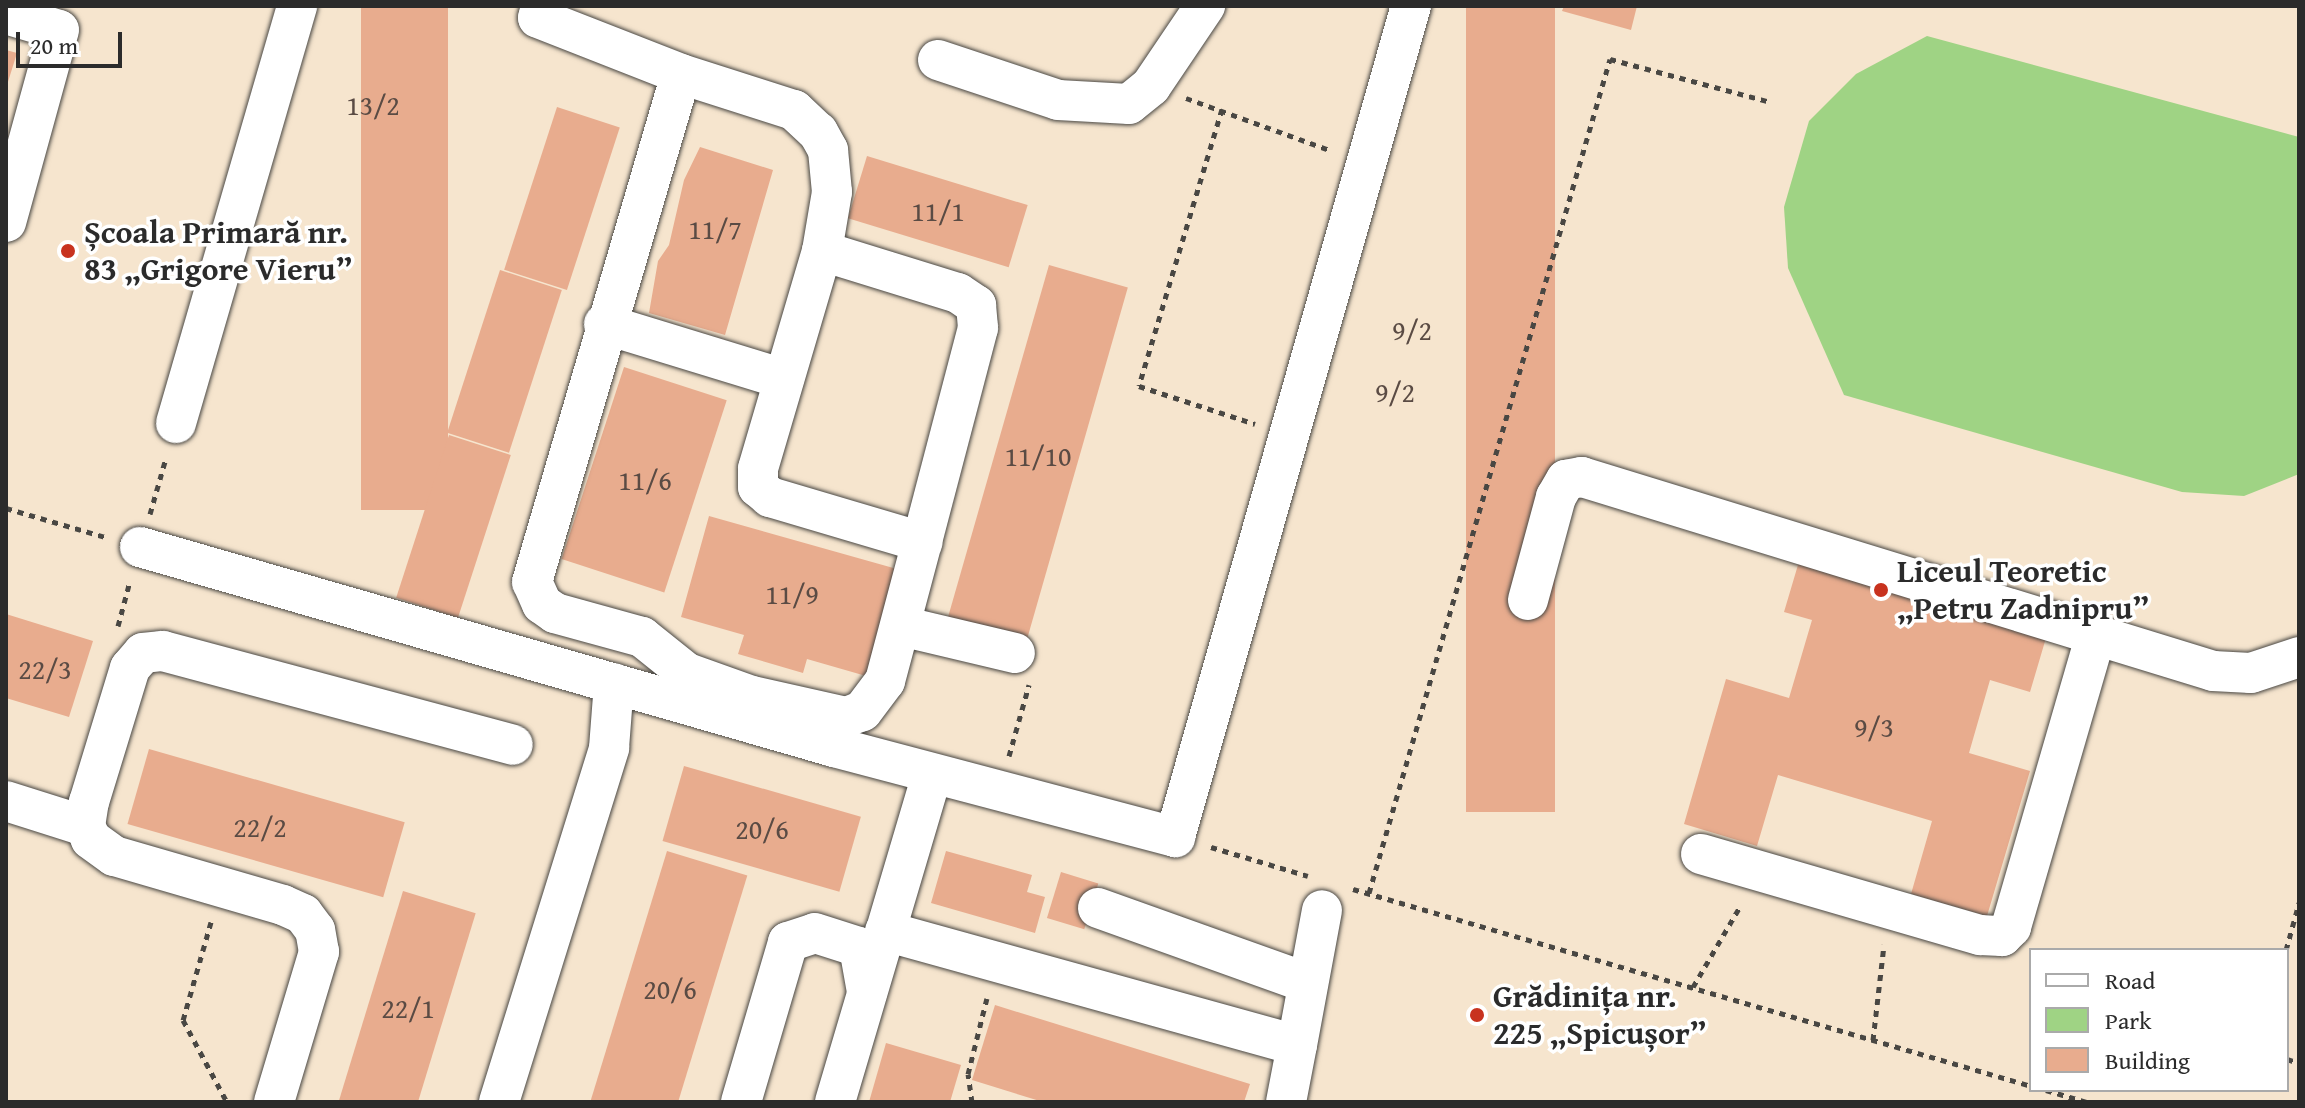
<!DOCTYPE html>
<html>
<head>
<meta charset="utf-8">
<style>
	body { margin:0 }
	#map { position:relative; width:2305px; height:1108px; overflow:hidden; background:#f6e5ce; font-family:"Gentium Book Plus",serif }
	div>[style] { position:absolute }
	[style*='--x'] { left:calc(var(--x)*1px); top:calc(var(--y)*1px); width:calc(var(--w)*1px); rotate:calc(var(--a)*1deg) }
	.green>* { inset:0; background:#9fd384 }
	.building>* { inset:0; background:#e8ac8e; transform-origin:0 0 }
	.path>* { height:5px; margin-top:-2.5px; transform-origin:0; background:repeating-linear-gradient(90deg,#494743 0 6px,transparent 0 12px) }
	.roads { filter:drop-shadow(0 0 2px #494743) drop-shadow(0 0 2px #494743) }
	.minor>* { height:40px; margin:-20px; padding:0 20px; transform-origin:20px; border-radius:20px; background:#fff }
	.dots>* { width:22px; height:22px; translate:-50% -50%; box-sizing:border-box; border:4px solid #fff; border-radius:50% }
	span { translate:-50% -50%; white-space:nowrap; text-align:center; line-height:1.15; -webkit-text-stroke:7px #fff; paint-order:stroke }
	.number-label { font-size:28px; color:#5a4b44 }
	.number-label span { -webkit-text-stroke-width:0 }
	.poi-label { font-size:32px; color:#2b2b2b; font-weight:700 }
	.left { translate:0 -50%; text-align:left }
	.frame { position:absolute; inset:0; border:8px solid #2b2b2b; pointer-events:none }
	.legend { position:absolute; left:2029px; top:948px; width:260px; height:144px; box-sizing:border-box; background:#fff; border:2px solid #aaa; margin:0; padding:10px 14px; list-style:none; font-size:24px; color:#2b2b2b }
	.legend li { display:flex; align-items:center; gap:16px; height:40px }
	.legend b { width:40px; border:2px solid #aaa }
	.scale { position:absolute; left:16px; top:32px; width:106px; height:36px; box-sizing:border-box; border:4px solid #2b2b2b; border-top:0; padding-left:10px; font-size:24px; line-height:28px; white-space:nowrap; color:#2b2b2b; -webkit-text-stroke:6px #fff; paint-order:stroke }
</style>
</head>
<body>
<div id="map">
	<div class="green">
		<i style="clip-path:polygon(1927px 36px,2299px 137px,2299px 474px,2244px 496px,2182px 492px,1844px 395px,1788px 268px,1784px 207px,1809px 121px,1856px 74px)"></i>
	</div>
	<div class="building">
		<i style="left:361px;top:6px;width:87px;height:504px"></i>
		<i style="left:1466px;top:6px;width:89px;height:806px"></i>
		<i style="clip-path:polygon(1564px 6px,1637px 6px,1631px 30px,1562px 11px)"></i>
		<i style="clip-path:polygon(6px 50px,17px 53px,7px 85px,6px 85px)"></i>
		<i style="left:557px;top:107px;width:66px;height:171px;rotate:18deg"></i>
		<i style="clip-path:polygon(700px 147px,773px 170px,725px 335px,649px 313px,658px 261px,669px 245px,684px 180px)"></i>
		<i style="left:867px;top:156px;width:168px;height:65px;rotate:17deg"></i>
		<i style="left:1049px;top:265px;width:82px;height:373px;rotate:16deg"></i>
		<i style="left:500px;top:270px;width:65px;height:171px;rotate:18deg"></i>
		<i style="left:624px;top:367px;width:108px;height:202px;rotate:18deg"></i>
		<i style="left:449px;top:435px;width:65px;height:171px;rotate:18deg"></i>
		<i style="clip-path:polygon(709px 516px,904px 571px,873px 678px,807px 659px,803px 673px,738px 654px,744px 635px,681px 617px)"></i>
		<i style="clip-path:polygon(1803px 548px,2051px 621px,2030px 692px,1990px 680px,1969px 753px,2030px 771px,1987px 916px,1911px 894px,1932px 821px,1778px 775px,1757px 846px,1684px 824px,1726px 679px,1789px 698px,1812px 620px,1784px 612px)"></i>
		<i style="clip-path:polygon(6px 614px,93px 641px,69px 717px,6px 698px)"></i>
		<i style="left:149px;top:749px;width:266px;height:78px;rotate:16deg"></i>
		<i style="left:684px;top:766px;width:184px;height:78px;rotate:16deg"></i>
		<i style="left:667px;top:851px;width:84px;height:262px;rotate:17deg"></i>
		<i style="clip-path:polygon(946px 851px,1032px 875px,1027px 892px,1045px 897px,1035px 933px,931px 903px)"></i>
		<i style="left:1061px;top:872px;width:39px;height:48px;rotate:17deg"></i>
		<i style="left:403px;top:891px;width:76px;height:220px;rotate:17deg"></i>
		<i style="clip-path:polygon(995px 1005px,1250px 1084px,1244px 1102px,1043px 1102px,972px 1080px)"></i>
		<i style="clip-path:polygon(886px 1043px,961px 1065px,950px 1102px,869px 1102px)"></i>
	</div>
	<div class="path">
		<i style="--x:1186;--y:98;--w:153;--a:19.9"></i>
		<i style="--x:1222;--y:109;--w:289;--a:106.7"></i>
		<i style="--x:1139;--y:386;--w:122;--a:18.1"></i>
		<i style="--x:6;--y:508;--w:103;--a:16.3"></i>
		<i style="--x:150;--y:514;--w:58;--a:-74.1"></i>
		<i style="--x:118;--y:626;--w:47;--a:-75.1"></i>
		<i style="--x:1009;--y:756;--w:74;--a:-74.3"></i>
		<i style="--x:1211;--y:847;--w:101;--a:16.6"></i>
		<i style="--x:1353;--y:889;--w:706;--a:16.2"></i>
		<i style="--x:1369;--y:893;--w:868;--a:-73.88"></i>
		<i style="--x:1610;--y:59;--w:163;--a:15"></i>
		<i style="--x:211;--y:922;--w:102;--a:105.9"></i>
		<i style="--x:183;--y:1020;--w:93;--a:61.8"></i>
		<i style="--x:2286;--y:950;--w:49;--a:-74.5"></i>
		<i style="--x:1693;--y:987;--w:95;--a:-59.7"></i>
		<i style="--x:1873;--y:1040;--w:96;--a:-83.4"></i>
		<i style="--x:2287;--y:1059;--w:13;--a:18"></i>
		<i style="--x:2046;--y:1090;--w:43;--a:16.3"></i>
		<i style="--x:972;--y:1102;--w:28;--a:-98"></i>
		<i style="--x:968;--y:1074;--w:78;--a:-76"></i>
	</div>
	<div class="roads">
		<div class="minor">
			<i style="--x:541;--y:6;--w:12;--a:104"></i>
			<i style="--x:538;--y:18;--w:154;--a:21.4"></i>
			<i style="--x:681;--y:74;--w:119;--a:17.7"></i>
			<i style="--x:794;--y:110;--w:33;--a:43"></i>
			<i style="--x:818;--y:132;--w:21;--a:61"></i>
			<i style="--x:828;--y:150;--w:42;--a:84.6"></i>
			<i style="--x:832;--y:192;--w:60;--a:99.6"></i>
			<i style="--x:822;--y:251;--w:227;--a:106.4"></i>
			<i style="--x:758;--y:469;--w:18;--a:90"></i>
			<i style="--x:758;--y:487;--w:16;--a:40"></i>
			<i style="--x:770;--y:497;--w:159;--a:16.5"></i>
			<i style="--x:922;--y:542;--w:144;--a:104.9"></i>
			<i style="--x:885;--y:681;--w:38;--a:127"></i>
			<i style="--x:862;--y:711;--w:17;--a:159"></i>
			<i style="--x:846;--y:717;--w:96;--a:-167.4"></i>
			<i style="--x:752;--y:696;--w:69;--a:-160.5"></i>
			<i style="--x:687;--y:673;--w:58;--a:-141.3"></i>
			<i style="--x:642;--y:637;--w:90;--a:-164.6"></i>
			<i style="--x:555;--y:613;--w:16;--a:-145"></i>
			<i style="--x:542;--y:604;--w:24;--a:-114"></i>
			<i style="--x:532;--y:582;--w:529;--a:-73.65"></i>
			<i style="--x:6;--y:14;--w:55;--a:16.8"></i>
			<i style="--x:59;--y:30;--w:199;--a:105.4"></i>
			<i style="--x:938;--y:60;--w:126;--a:18.4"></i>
			<i style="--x:1058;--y:100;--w:71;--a:3.2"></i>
			<i style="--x:1129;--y:104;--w:28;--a:-39"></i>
			<i style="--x:1151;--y:86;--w:97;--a:-56"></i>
			<i style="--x:822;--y:251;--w:142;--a:17.2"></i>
			<i style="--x:958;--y:293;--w:22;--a:34"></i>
			<i style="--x:976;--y:305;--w:23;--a:85"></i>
			<i style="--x:978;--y:328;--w:221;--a:104.7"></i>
			<i style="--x:604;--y:324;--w:188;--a:17"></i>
			<i style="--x:176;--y:423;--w:434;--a:-73.8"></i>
			<i style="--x:140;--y:547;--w:722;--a:16.08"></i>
			<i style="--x:834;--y:747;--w:353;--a:14.8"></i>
			<i style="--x:1175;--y:837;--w:864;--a:-74.15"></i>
			<i style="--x:1528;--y:600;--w:107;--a:-74.8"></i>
			<i style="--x:1556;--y:497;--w:20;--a:-60"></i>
			<i style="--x:1566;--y:480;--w:16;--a:-11"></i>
			<i style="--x:1582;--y:477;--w:660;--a:17.09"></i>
			<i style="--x:2213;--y:671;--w:38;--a:3"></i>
			<i style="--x:2251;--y:673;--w:51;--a:-18.4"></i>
			<i style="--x:901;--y:626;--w:117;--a:13.3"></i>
			<i style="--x:6;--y:801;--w:83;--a:17.6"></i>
			<i style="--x:1701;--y:854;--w:291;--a:16.2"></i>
			<i style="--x:1980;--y:935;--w:22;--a:3"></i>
			<i style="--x:2002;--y:936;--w:13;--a:-45"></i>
			<i style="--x:2011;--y:927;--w:305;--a:-73.8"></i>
			<i style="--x:1098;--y:908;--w:223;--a:19.7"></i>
			<i style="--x:885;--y:931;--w:427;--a:15.5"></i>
			<i style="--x:1297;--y:1045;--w:58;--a:100.9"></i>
			<i style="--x:1297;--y:1045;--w:137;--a:-79.5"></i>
			<i style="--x:274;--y:1102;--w:157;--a:-73.3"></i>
			<i style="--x:319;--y:952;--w:22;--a:-100"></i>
			<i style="--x:315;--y:930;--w:20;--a:-127"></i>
			<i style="--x:303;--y:914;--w:22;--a:-156"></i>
			<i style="--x:283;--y:905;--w:176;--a:-163.8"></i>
			<i style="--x:114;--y:856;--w:29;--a:-144"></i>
			<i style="--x:91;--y:839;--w:14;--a:-115"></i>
			<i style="--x:85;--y:826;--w:24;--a:-81"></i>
			<i style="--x:89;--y:802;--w:140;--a:-73"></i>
			<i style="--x:130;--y:668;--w:20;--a:-49"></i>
			<i style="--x:143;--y:653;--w:20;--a:-6"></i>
			<i style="--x:163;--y:651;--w:362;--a:15"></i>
			<i style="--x:499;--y:1102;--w:371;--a:-72.7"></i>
			<i style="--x:609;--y:748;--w:65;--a:-85.6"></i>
			<i style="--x:741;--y:1102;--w:167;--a:-73.6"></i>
			<i style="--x:788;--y:942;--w:28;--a:-18"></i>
			<i style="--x:815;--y:933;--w:46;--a:17.7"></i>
			<i style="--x:859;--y:947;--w:46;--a:79.9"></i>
			<i style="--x:835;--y:1102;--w:342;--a:-73.5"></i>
		</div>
	</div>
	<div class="dots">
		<i style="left:68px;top:251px;background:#c8321e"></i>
		<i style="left:1881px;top:590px;background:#c8321e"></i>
		<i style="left:1477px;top:1015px;background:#c8321e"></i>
	</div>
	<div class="number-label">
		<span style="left:373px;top:105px">13/2</span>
		<span style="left:938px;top:211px">11/1</span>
		<span style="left:715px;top:229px">11/7</span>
		<span style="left:1412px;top:330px">9/2</span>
		<span style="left:1395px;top:392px">9/2</span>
		<span style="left:1038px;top:456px">11/10</span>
		<span style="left:645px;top:480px">11/6</span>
		<span style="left:792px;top:594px">11/9</span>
		<span style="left:45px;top:669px">22/3</span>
		<span style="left:1874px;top:727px">9/3</span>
		<span style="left:260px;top:827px">22/2</span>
		<span style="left:762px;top:829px">20/6</span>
		<span style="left:670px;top:989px">20/6</span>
		<span style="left:408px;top:1008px">22/1</span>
	</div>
	<div class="poi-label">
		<span class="left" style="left:84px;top:251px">Școala Primară nr.<br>83 „Grigore Vieru”</span>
		<span class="left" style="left:1897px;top:590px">Liceul Teoretic<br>„Petru Zadnipru”</span>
		<span class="left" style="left:1493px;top:1015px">Grădinița nr.<br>225 „Spicușor”</span>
	</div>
	<div class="frame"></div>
	<ul class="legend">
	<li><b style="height:10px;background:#fff"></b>Road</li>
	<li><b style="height:22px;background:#9fd384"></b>Park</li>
	<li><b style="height:22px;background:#e8ac8e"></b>Building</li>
	</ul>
	<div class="scale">20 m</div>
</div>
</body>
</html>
